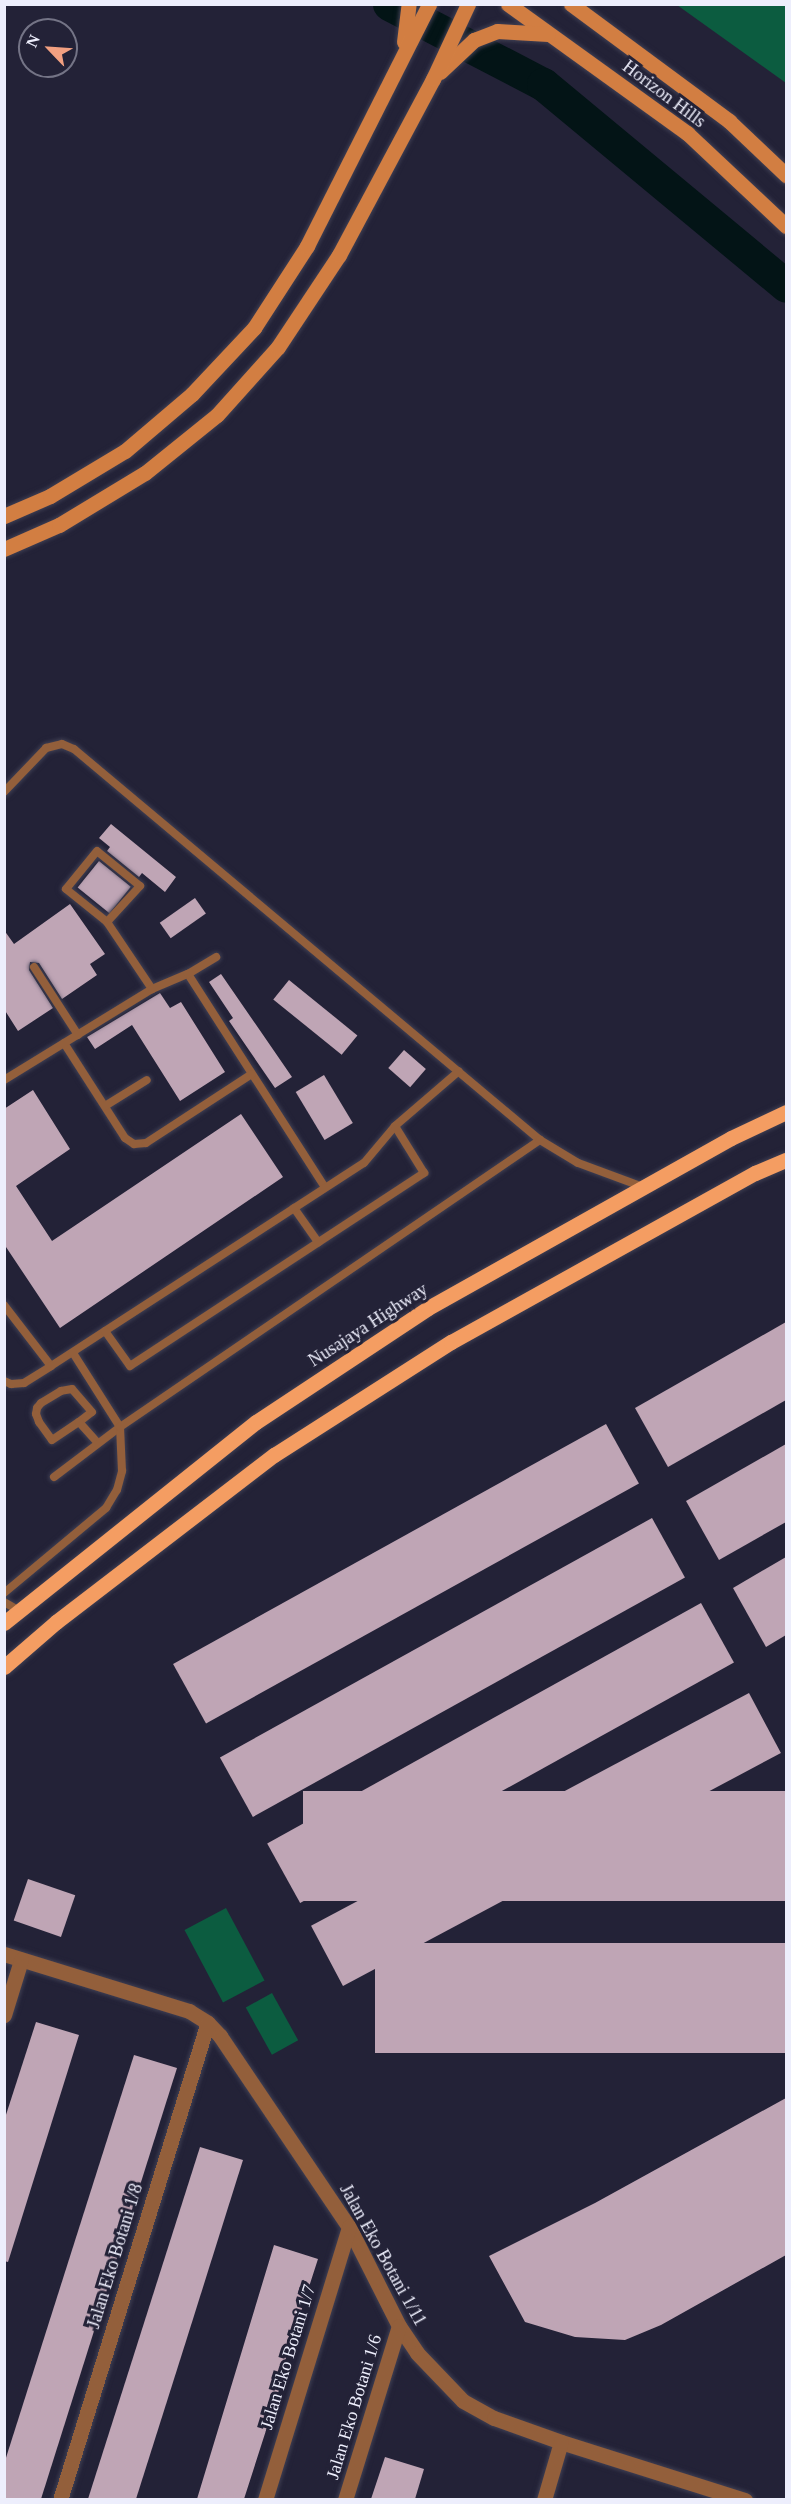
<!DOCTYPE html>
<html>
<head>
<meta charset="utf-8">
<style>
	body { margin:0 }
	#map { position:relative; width:791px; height:2504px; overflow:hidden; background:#232237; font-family:Georgia,serif }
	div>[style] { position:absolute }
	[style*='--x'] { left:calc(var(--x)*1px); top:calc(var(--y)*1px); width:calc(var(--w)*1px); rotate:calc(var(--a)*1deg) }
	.green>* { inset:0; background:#0c5c40; transform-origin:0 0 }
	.river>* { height:33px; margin:-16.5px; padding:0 16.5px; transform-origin:16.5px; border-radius:16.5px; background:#031416 }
	.building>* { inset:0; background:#bfa5b5; transform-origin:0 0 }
	.roads { filter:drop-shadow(0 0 2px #3f3f53) drop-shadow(0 0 2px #3f3f53) }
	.lane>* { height:8px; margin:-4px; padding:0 4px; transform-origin:4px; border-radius:4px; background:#935f3b }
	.street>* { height:15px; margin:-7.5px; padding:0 7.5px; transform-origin:7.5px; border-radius:7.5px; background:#935f3b }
	.secondary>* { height:15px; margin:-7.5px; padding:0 7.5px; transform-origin:7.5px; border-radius:7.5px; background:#d27e42 }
	.primary>* { height:15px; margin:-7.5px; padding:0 7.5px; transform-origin:7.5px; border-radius:7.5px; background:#f49d62 }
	span { translate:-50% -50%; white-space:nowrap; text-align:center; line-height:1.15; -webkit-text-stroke:6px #232237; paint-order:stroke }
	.street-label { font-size:18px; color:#edeefc }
	.frame { position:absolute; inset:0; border:6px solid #edeefc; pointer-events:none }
	.north { position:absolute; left:18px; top:18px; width:60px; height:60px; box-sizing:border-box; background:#232237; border:2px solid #747486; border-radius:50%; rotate:295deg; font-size:16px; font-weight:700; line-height:24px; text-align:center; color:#edeefc }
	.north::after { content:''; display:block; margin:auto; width:21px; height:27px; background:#f2a081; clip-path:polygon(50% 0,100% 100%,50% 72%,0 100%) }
</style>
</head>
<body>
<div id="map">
	<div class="green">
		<i style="clip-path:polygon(677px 5px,786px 5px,786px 83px)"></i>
		<i style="left:226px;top:1908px;width:82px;height:47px;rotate:62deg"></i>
		<i style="left:272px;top:1993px;width:54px;height:30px;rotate:61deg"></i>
	</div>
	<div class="river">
		<i style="--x:389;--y:4;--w:174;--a:27.5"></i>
		<i style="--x:543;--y:84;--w:316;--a:39.7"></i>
	</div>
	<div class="building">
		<i style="clip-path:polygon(111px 824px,176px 877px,165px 892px,142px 873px,139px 877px,107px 851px,110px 847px,99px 838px)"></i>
		<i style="left:99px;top:861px;width:41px;height:34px;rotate:39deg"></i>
		<i style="left:195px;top:898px;width:19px;height:43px;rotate:55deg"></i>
		<i style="clip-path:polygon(70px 904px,105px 954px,90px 964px,97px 975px,62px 999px,39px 963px,30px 962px,29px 970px,53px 1008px,18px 1031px,4px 1009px,4px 930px,14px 944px)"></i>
		<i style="clip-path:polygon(221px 974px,292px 1077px,275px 1088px,229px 1021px,233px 1018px,209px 982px)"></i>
		<i style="left:289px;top:980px;width:88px;height:25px;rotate:39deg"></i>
		<i style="clip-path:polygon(160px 993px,170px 1008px,181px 1002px,225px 1072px,180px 1101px,132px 1025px,95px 1049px,87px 1037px)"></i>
		<i style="left:404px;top:1050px;width:29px;height:24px;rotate:41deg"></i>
		<i style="left:324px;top:1075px;width:56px;height:33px;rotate:59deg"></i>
		<i style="clip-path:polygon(33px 1090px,70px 1149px,16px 1186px,52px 1241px,241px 1114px,283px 1177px,60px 1328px,4px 1244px,4px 1109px)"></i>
		<i style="clip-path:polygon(786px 1322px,786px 1400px,668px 1467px,635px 1408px)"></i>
		<i style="left:606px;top:1424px;width:68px;height:495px;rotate:61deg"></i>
		<i style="clip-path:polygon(786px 1444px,786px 1522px,719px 1560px,686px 1501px)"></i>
		<i style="left:652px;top:1518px;width:68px;height:494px;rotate:61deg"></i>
		<i style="clip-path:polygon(786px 1557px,786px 1635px,766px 1647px,733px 1588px)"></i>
		<i style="left:701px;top:1603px;width:68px;height:496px;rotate:61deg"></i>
		<i style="left:749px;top:1693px;width:68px;height:496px;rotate:62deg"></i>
		<i style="left:786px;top:1791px;width:110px;height:483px;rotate:90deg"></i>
		<i style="left:28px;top:1879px;width:50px;height:44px;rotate:19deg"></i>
		<i style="left:786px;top:1943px;width:110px;height:411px;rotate:90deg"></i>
		<i style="clip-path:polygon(36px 2022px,79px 2035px,8px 2262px,4px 2261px,4px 2121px)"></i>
		<i style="clip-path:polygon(134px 2055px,177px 2068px,41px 2499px,4px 2499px,4px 2464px)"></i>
		<i style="clip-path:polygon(786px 2098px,786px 2255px,661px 2325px,625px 2340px,575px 2337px,525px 2322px,489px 2256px,595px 2203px)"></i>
		<i style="clip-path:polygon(200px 2147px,243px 2160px,187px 2338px,136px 2499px,88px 2499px)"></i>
		<i style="clip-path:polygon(274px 2245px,318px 2259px,276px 2389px,279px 2390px,244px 2499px,197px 2499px)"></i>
		<i style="clip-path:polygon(385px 2457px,424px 2469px,415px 2499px,371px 2499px)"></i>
	</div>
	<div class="roads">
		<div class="lane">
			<i style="--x:4;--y:792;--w:61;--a:-46.3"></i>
			<i style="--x:46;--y:748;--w:16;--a:-14"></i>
			<i style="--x:62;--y:744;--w:13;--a:23"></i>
			<i style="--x:74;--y:749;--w:608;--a:40"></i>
			<i style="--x:107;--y:922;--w:49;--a:-47.5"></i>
			<i style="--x:140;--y:886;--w:55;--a:-140.9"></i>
			<i style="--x:97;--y:851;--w:49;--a:129.2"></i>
			<i style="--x:66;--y:889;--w:53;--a:38.8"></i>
			<i style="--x:107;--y:922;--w:81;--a:56.1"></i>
			<i style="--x:34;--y:967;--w:81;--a:57.1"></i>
			<i style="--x:188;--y:974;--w:253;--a:57.3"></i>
			<i style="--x:64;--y:1043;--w:113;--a:57.3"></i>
			<i style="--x:125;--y:1138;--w:11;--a:34"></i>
			<i style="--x:134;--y:1144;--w:12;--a:-5"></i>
			<i style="--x:146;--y:1143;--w:126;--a:-33.1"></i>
			<i style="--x:4;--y:1080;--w:174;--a:-31.6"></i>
			<i style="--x:152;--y:989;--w:39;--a:-23"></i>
			<i style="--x:188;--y:974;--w:33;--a:-31"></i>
			<i style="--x:105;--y:1106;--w:49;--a:-31.8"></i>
			<i style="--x:294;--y:1208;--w:42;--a:54.8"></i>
			<i style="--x:4;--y:1305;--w:77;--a:52.4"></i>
			<i style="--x:51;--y:1366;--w:373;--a:-33"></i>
			<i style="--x:364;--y:1163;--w:48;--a:-50"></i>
			<i style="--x:395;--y:1126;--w:84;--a:-40.7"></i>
			<i style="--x:105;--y:1331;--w:43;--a:54.5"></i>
			<i style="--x:130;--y:1366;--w:352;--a:-33.3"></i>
			<i style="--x:424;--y:1173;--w:55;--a:-121.7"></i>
			<i style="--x:4;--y:1381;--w:8;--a:23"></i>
			<i style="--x:11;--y:1384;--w:13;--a:-4"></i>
			<i style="--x:24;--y:1383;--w:32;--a:-32"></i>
			<i style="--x:79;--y:1422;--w:16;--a:-38"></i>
			<i style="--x:92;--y:1412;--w:30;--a:-131"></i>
			<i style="--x:72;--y:1389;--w:11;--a:170"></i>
			<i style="--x:61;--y:1391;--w:23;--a:149"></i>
			<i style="--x:41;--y:1403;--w:6;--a:129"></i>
			<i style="--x:37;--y:1408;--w:6;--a:99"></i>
			<i style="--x:36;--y:1414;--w:9;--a:69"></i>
			<i style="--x:39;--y:1422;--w:22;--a:54"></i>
			<i style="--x:52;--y:1440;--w:32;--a:-34"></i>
			<i style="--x:79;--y:1422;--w:28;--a:48"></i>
			<i style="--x:54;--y:1477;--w:83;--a:-37.1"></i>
			<i style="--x:120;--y:1427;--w:88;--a:-122.4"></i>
			<i style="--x:4;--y:1593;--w:133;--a:-39.8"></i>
			<i style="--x:106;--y:1508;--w:21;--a:-59"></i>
			<i style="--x:117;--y:1490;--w:20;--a:-75"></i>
			<i style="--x:122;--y:1471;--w:44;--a:-92.6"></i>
			<i style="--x:120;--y:1427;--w:509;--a:-34.35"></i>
			<i style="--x:540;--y:1140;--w:44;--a:31.2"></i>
			<i style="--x:578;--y:1163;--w:69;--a:20.3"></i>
			<i style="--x:4;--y:1602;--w:16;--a:30"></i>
		</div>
		<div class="street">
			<i style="--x:4;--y:1954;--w:194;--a:17.1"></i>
			<i style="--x:189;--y:2011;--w:22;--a:32"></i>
			<i style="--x:208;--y:2023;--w:18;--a:47"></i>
			<i style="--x:220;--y:2036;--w:230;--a:56"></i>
			<i style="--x:349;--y:2227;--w:111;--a:63.2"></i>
			<i style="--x:399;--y:2326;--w:32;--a:56"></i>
			<i style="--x:417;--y:2353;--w:66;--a:46.2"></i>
			<i style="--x:463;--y:2401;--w:35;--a:29"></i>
			<i style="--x:494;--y:2418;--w:71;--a:19.7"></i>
			<i style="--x:561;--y:2442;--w:193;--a:17.5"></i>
			<i style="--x:4;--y:2015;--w:58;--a:-72.8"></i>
			<i style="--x:60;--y:2500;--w:499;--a:-72.8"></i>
			<i style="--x:265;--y:2500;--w:286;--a:-72.9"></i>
			<i style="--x:345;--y:2500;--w:182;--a:-72.8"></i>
			<i style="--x:544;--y:2500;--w:60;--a:-73.7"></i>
		</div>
		<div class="secondary">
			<i style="--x:508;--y:4;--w:221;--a:35.8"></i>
			<i style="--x:687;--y:133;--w:136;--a:43.2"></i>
			<i style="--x:571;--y:4;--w:197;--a:36.5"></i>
			<i style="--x:729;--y:121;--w:79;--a:43.5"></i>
			<i style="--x:404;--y:42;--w:38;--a:-83"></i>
			<i style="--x:440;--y:72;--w:47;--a:-43.3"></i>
			<i style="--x:474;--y:40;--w:25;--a:-21"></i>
			<i style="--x:497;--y:31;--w:51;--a:3.4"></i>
			<i style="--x:4;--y:516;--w:50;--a:-23.5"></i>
			<i style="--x:50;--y:496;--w:87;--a:-31"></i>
			<i style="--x:125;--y:451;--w:88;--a:-40.4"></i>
			<i style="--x:192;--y:394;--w:91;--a:-46.8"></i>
			<i style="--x:254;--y:328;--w:98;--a:-57.1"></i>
			<i style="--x:307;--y:246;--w:271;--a:-63.2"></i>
			<i style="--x:4;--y:549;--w:60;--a:-23.6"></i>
			<i style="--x:59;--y:525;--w:100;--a:-31.2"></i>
			<i style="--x:145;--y:473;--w:92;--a:-38.9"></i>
			<i style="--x:217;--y:415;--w:91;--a:-48.1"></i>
			<i style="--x:278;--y:347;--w:110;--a:-56.5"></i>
			<i style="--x:339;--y:255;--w:200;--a:-61.9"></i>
			<i style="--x:433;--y:79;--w:83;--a:-65"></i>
		</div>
		<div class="primary">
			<i style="--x:4;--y:1623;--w:322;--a:-38.6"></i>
			<i style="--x:256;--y:1422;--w:206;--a:-33.5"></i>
			<i style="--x:428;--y:1308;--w:347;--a:-29.3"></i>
			<i style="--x:731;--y:1138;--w:61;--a:-25.3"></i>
			<i style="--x:4;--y:1667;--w:69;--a:-40.9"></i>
			<i style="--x:56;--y:1622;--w:275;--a:-37.5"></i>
			<i style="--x:274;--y:1455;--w:210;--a:-32.6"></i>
			<i style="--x:451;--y:1342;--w:348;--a:-29.1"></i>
			<i style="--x:755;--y:1173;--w:34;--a:-23"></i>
		</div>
	</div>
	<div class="street-label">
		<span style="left:664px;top:94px;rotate:37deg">Horizon Hills</span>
		<span style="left:368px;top:1325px;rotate:-33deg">Nusajaya Highway</span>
		<span style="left:383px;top:2255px;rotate:61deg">Jalan Eko Botani 1/11</span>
		<span style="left:115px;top:2256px;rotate:-73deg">Jalan Eko Botani 1/8</span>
		<span style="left:288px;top:2357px;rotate:-73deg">Jalan Eko Botani 1/7</span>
		<span style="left:354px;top:2407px;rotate:-73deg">Jalan Eko Botani 1/6</span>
	</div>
	<div class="frame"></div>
	<div class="north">N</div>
</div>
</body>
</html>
